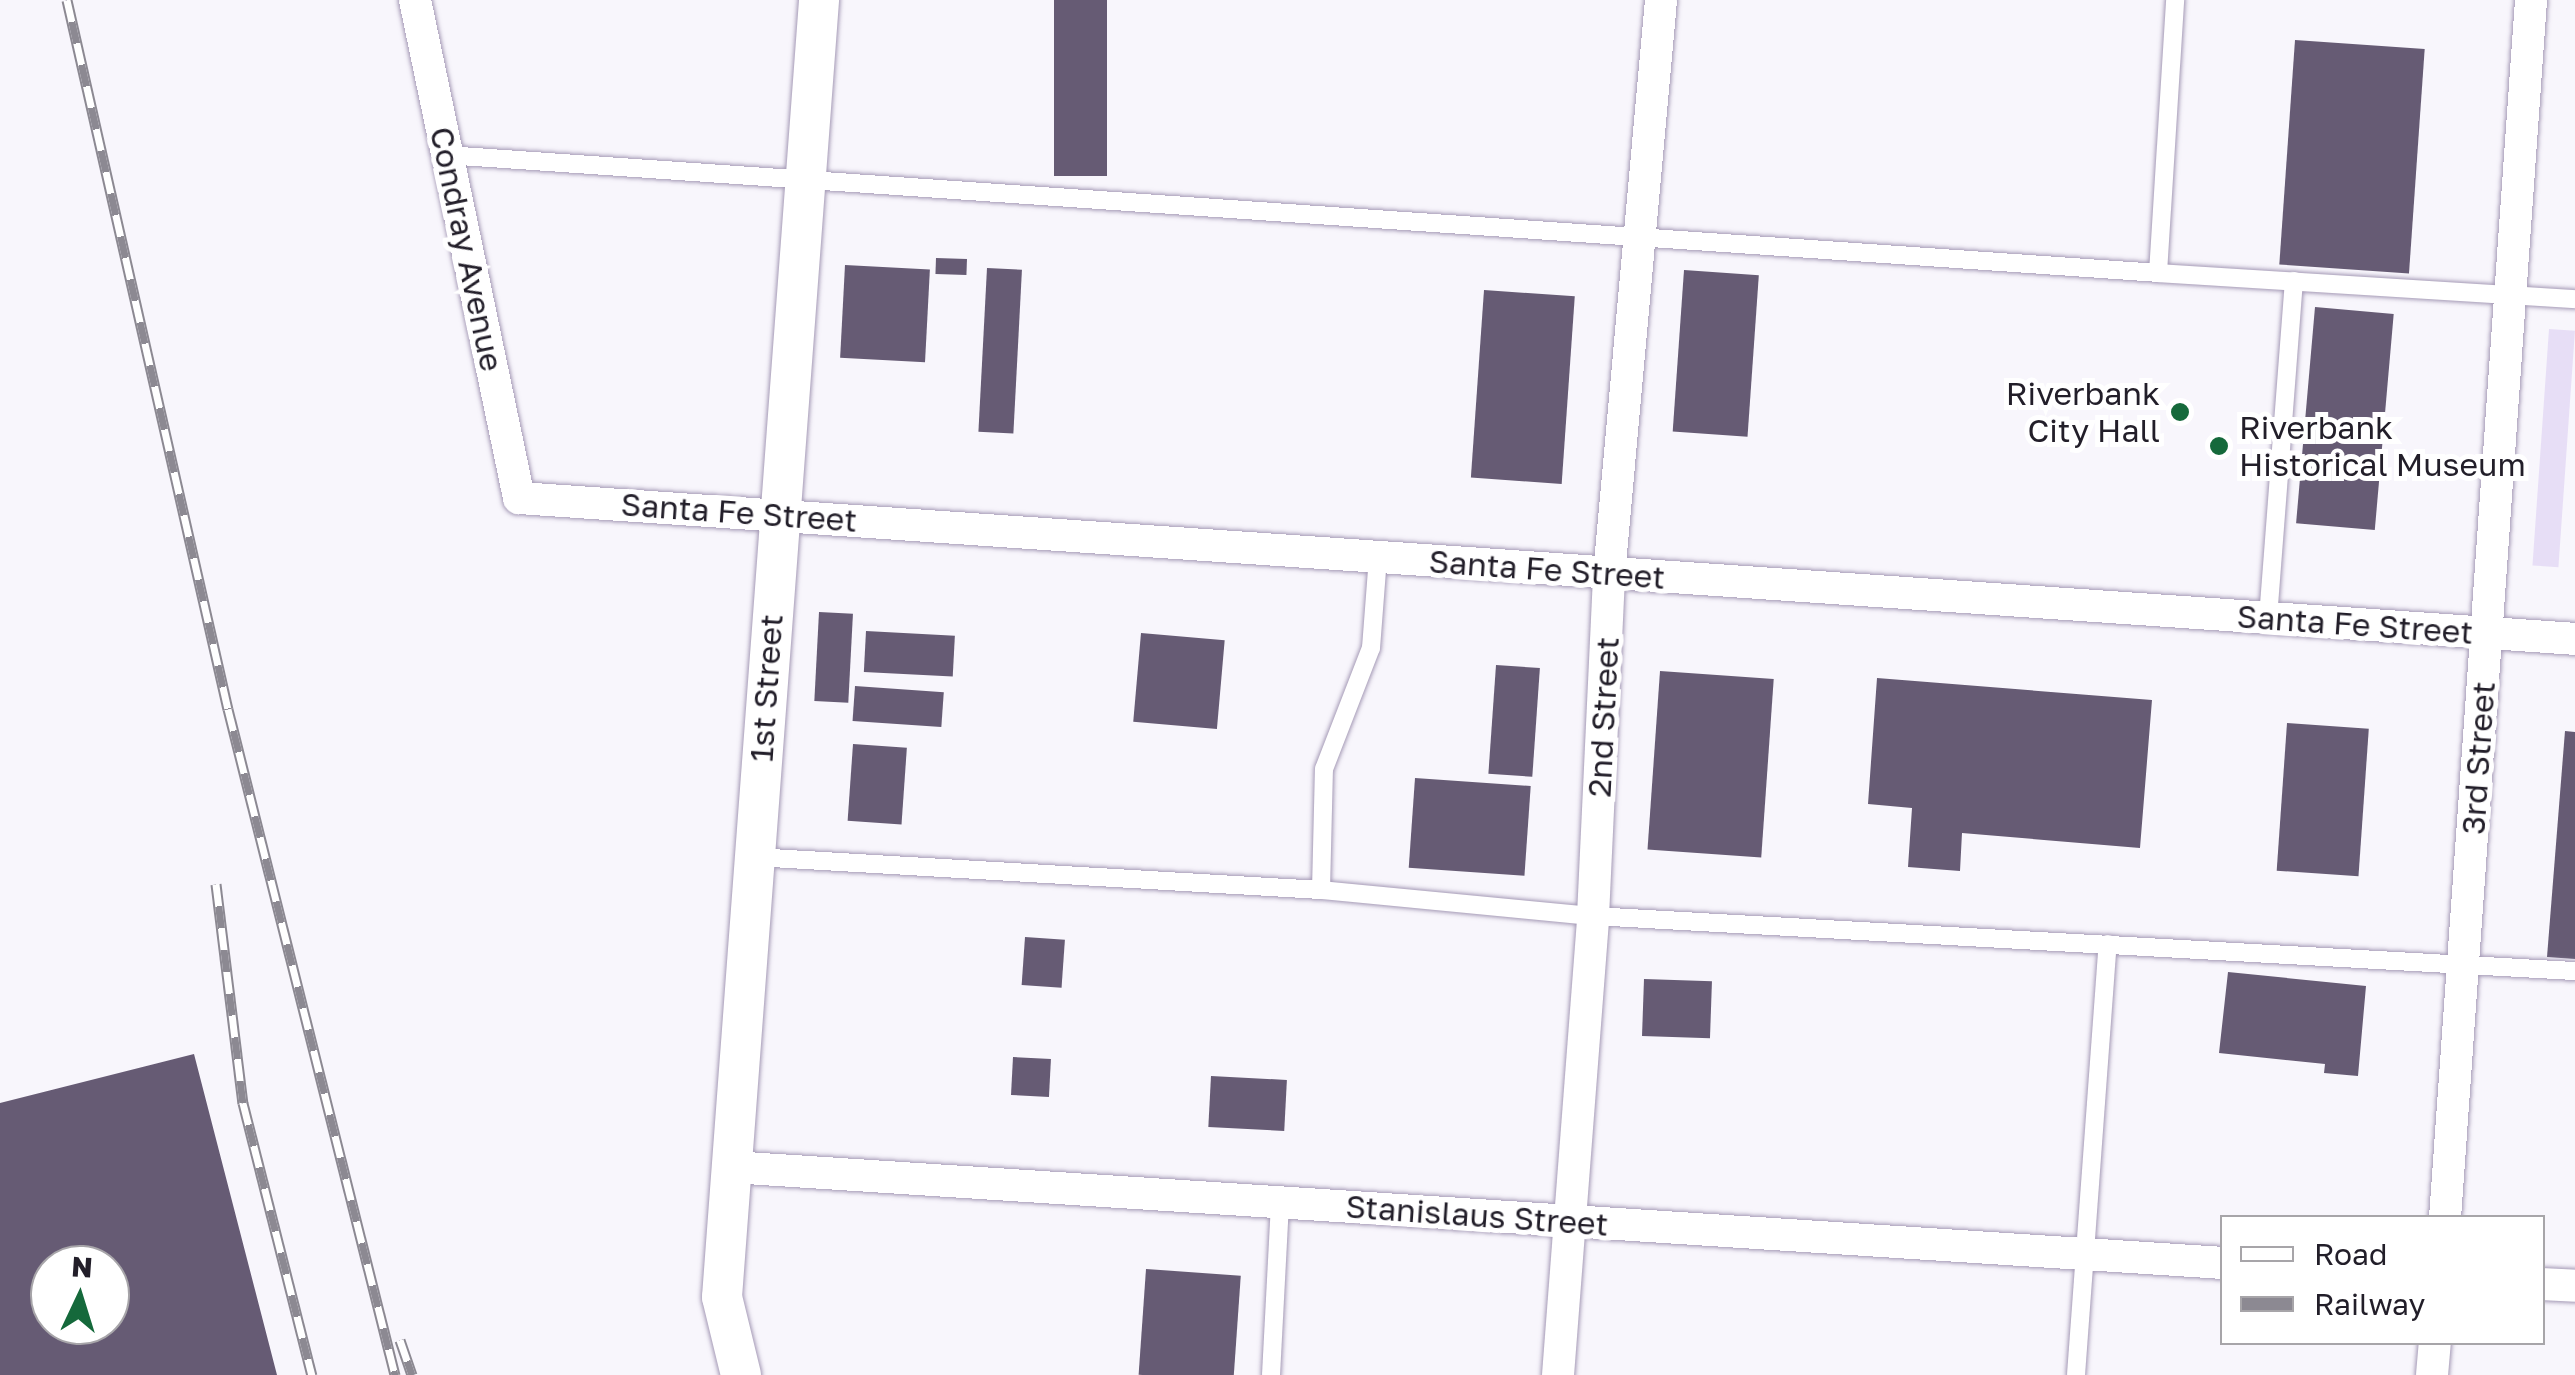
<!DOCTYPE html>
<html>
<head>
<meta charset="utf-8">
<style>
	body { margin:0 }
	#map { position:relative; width:2575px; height:1375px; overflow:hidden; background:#f8f6fc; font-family:"Golos Text",sans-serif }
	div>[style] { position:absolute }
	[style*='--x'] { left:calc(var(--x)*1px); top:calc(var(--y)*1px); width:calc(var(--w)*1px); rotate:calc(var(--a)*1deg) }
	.green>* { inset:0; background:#e7def6; transform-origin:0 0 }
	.building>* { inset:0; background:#665b74; transform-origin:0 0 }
	.roads { filter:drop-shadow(0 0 2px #a59ab6) drop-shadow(0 0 2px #a59ab6) }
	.service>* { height:18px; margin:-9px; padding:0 9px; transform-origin:9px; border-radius:9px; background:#fff }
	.minor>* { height:32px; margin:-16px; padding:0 16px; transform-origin:16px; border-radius:16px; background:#fff }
	.tertiary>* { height:40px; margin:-20px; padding:0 20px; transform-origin:20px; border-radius:20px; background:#fff }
	.rail>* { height:11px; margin-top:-5.5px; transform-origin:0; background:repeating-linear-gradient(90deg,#fff 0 22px,#8c8992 0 44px); box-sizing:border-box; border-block:2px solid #8c8992 }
	.dots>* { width:28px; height:28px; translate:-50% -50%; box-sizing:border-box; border:5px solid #fff; border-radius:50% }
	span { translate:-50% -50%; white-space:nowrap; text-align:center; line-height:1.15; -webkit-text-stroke:10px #fff; paint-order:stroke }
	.street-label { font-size:32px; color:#221e29 }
	.poi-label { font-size:32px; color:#221e29 }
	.right { translate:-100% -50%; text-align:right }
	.left { translate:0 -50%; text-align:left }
	.legend { position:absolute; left:2220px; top:1215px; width:325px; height:130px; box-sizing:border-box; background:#fff; border:2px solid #a7a5a9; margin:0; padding:12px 18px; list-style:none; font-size:30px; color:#221e29 }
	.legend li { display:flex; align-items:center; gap:20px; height:50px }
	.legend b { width:50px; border:2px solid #a7a5a9 }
	.north { position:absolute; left:30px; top:1245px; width:100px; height:100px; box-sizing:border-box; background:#fff; border:2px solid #a7a5a9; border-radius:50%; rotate:4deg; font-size:28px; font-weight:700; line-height:40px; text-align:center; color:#221e29 }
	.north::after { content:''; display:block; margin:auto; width:35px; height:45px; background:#15693b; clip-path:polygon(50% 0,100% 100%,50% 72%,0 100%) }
</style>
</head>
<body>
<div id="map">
	<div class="green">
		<i style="left:2549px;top:329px;width:26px;height:237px;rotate:4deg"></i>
	</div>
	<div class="building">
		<i style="left:1054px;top:0;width:53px;height:176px"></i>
		<i style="left:2295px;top:40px;width:130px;height:225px;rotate:4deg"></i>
		<i style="left:936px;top:258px;width:31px;height:16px;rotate:2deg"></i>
		<i style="left:845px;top:265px;width:85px;height:93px;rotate:3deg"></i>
		<i style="left:987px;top:268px;width:35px;height:164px;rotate:3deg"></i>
		<i style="left:1684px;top:270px;width:75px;height:162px;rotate:4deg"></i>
		<i style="left:1484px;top:290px;width:91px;height:188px;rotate:4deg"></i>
		<i style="left:2315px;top:307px;width:79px;height:217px;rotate:5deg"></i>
		<i style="left:819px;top:612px;width:34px;height:89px;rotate:3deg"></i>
		<i style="left:866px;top:631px;width:89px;height:41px;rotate:3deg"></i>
		<i style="left:1141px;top:633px;width:84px;height:89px;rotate:5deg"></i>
		<i style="left:1496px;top:665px;width:44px;height:109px;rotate:4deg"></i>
		<i style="left:1660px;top:671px;width:114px;height:179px;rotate:4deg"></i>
		<i style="clip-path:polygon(1877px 678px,2152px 700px,2140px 848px,1962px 833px,1960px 871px,1908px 867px,1912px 808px,1868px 804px)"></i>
		<i style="left:855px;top:686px;width:89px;height:35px;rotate:4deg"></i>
		<i style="left:2287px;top:723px;width:82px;height:148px;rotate:4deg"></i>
		<i style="clip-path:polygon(2565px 731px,2575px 732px,2575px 959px,2547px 957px)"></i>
		<i style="left:853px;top:744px;width:54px;height:77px;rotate:4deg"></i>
		<i style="left:1415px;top:778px;width:116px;height:90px;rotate:4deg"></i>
		<i style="left:1025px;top:937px;width:40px;height:48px;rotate:4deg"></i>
		<i style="clip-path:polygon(2228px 972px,2366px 986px,2358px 1076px,2324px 1073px,2325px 1064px,2219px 1053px)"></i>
		<i style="left:1644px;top:979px;width:68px;height:57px;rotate:2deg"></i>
		<i style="clip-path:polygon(evenodd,194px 1054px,277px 1375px,0 1375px,0 1103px,194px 1054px,50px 1265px,110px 1265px,110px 1325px,50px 1325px,50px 1265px)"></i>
		<i style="left:1013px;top:1057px;width:38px;height:38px;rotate:3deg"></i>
		<i style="left:1211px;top:1076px;width:76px;height:51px;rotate:3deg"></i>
		<i style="left:1146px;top:1269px;width:95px;height:106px;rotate:4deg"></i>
	</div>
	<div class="roads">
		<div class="service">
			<i style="--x:446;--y:155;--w:1716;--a:3.94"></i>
			<i style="--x:2158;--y:273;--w:274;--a:-86.4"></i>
			<i style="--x:2158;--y:273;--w:418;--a:3.6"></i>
			<i style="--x:2268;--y:618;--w:338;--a:-85.6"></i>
			<i style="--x:754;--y:857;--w:568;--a:3.33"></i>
			<i style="--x:1321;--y:890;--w:121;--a:-88.6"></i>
			<i style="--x:1324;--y:769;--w:130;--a:-68.8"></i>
			<i style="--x:1371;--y:648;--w:92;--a:-85.6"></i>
			<i style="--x:1321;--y:890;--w:273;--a:5.5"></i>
			<i style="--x:1593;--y:916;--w:984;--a:3.21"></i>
			<i style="--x:1271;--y:1375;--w:173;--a:-87"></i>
			<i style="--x:2076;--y:1375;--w:432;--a:-85.8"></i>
		</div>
		<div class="minor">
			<i style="--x:415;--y:0;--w:509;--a:78.2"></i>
			<i style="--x:519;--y:498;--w:2061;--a:3.92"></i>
			<i style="--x:731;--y:1167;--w:1494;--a:3.68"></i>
			<i style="--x:2445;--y:1218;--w:1221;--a:-85.96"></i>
			<i style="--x:2542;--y:1284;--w:33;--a:3"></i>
			<i style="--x:1558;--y:1375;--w:460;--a:-85.6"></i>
			<i style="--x:1593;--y:916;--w:341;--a:-87.3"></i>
			<i style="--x:1609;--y:575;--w:577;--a:-84.83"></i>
			<i style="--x:2432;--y:1375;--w:33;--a:-85"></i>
		</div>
		<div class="tertiary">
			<i style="--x:741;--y:1375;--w:80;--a:-103.7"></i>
			<i style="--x:722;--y:1297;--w:1301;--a:-85.72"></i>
		</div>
	</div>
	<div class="rail">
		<i style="--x:67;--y:0;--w:727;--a:77.21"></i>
		<i style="--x:228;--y:709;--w:687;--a:75.92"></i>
		<i style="--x:216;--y:884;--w:221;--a:83"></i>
		<i style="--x:243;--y:1103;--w:281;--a:75.8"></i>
		<i style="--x:400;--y:1340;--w:37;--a:71"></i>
	</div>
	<div class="dots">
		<i style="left:2180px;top:412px;background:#15693b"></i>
		<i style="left:2219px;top:446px;background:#15693b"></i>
	</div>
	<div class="street-label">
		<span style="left:467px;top:249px;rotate:78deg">Condray Avenue</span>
		<span style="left:739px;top:512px;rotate:4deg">Santa Fe Street</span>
		<span style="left:1547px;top:569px;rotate:4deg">Santa Fe Street</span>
		<span style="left:2355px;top:624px;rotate:4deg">Santa Fe Street</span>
		<span style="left:766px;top:688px;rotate:-86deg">1st Street</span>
		<span style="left:1603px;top:717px;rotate:-87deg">2nd Street</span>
		<span style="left:2478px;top:758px;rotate:-86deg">3rd Street</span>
		<span style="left:1477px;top:1215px;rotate:4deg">Stanislaus Street</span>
	</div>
	<div class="poi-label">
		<span class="right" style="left:2160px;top:412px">Riverbank<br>City Hall</span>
		<span class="left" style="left:2239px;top:446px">Riverbank<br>Historical Museum</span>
	</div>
	<ul class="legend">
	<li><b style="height:12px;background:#fff"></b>Road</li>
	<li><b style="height:12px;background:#8c8992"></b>Railway</li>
	</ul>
	<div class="north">N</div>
</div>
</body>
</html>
